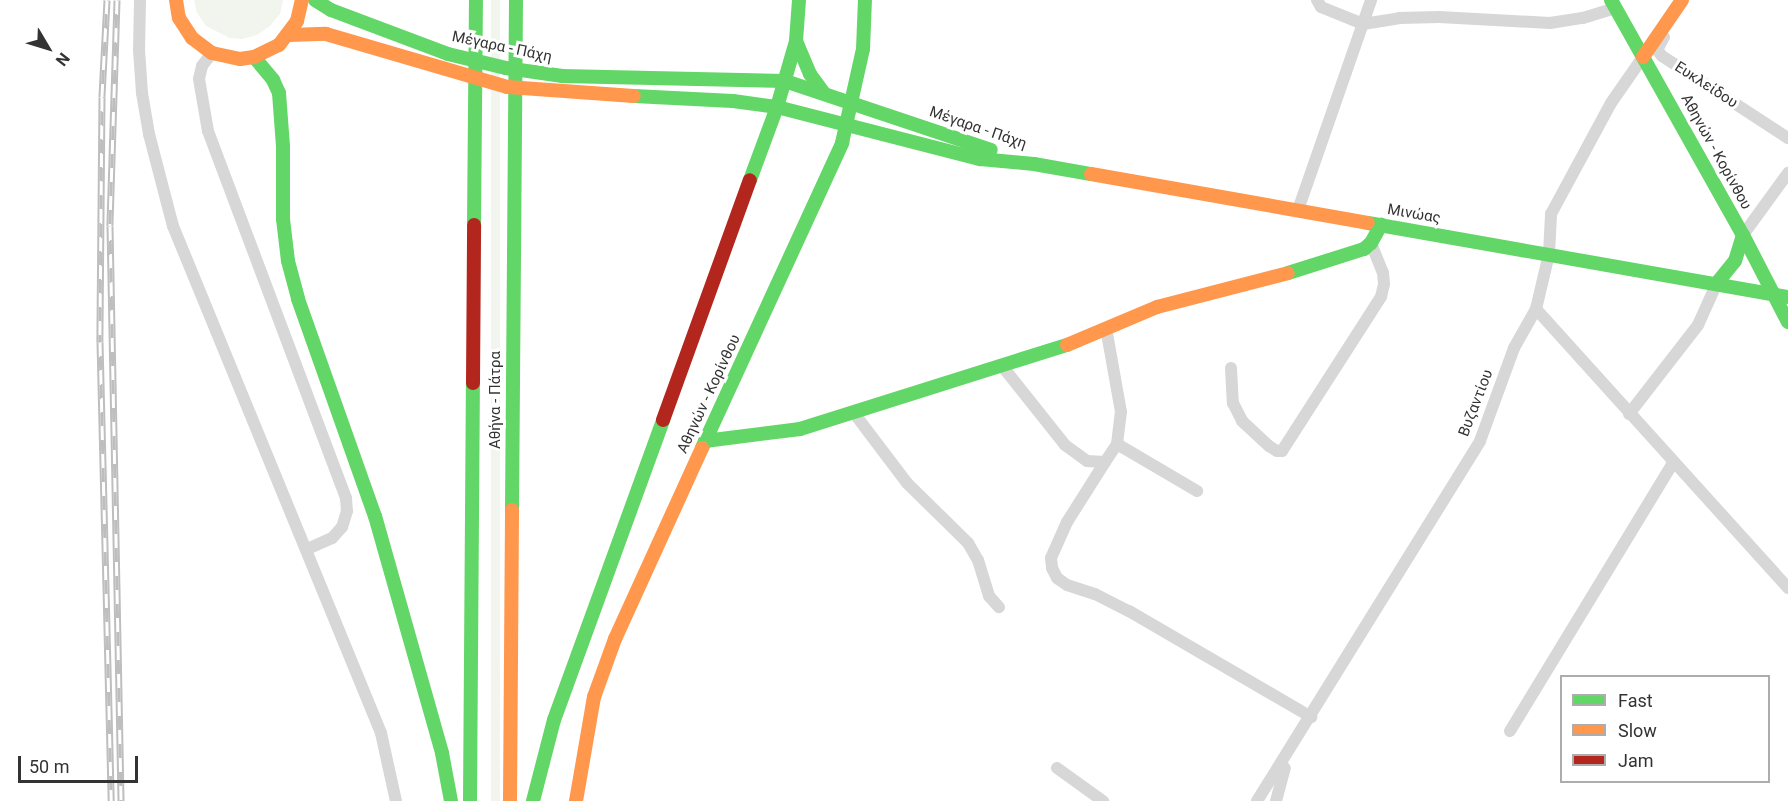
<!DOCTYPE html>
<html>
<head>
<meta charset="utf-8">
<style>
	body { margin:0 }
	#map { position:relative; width:1788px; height:801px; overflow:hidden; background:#fff; font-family:Roboto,sans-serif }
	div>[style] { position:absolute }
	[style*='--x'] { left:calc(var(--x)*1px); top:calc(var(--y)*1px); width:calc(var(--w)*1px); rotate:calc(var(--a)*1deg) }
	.green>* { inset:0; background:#f1f5ed; transform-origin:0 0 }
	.street>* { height:12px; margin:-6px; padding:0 6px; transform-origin:6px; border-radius:6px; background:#d7d7d7 }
	.fast>* { height:14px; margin:-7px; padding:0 7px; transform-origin:7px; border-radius:7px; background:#63d668 }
	.slow>* { height:14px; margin:-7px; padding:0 7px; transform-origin:7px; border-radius:7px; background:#ff974d }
	.jam>* { height:14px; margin:-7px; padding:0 7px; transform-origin:7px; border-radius:7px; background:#b3261e }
	.rail>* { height:7px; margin-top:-3.5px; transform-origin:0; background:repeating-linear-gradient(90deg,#fff 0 14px,#bebebe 0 28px); box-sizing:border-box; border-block:2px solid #bebebe }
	span { translate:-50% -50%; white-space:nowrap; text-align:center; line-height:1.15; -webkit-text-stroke:6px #fff; paint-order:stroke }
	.street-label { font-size:15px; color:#333 }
	.legend { position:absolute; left:1560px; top:675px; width:210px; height:108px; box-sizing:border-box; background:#fff; border:2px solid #adadad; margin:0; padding:8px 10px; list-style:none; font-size:18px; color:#333 }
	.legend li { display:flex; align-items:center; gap:12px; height:30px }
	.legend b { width:30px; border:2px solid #adadad }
	.north { position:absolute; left:18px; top:18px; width:60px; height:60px; -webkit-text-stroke:4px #fff; paint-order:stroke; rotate:128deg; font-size:16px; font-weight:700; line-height:24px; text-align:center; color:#333 }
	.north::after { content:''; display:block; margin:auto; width:21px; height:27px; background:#333; clip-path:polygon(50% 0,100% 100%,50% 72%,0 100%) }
	.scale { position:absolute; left:18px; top:756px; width:120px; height:27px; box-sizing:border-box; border:3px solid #333; border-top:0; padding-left:8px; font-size:18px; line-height:21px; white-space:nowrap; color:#333; -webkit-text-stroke:4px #fff; paint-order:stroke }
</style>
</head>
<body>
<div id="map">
	<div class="green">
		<i style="clip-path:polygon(194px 0,283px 0,280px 14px,270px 26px,257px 35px,242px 39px,230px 38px,206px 26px,197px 13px)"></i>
		<i style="left:491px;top:0;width:9px;height:801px"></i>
	</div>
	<div class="street">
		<i style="--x:140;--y:0;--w:50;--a:91.1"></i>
		<i style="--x:139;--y:50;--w:43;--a:86"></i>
		<i style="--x:142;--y:93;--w:42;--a:80.3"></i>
		<i style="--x:149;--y:134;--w:95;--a:75.4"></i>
		<i style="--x:173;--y:226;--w:548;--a:67.69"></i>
		<i style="--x:381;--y:733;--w:70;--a:77.6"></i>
		<i style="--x:1317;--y:0;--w:8;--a:60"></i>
		<i style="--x:1321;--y:7;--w:45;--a:22"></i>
		<i style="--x:1363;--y:24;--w:36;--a:-9"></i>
		<i style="--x:1399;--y:18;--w:40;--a:-1.4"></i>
		<i style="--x:1439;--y:17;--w:111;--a:3.1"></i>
		<i style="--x:1550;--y:23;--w:33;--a:-9"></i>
		<i style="--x:1583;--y:18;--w:34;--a:-17"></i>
		<i style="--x:1664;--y:37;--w:15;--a:118"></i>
		<i style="--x:1657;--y:50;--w:8;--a:50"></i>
		<i style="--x:1662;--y:56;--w:150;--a:33.1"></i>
		<i style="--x:212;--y:53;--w:16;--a:128"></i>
		<i style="--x:202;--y:66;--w:13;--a:103"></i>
		<i style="--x:199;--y:79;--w:53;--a:80.2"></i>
		<i style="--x:208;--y:131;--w:392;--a:69.4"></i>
		<i style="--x:346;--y:498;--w:13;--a:86"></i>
		<i style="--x:347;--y:511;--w:17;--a:107"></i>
		<i style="--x:342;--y:527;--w:15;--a:132"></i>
		<i style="--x:332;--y:538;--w:27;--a:156"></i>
		<i style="--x:1298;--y:210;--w:222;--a:-70.8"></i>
		<i style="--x:1743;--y:235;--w:77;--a:-54"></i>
		<i style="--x:1536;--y:309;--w:376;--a:47.9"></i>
		<i style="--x:1003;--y:367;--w:100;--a:51.5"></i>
		<i style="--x:1065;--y:445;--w:27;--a:36"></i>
		<i style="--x:1087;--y:461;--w:18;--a:3"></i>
		<i style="--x:1105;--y:462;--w:22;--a:-56"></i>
		<i style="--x:1117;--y:444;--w:32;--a:-83"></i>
		<i style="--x:1121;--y:412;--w:85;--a:-100.1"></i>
		<i style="--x:1231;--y:368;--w:35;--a:87"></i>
		<i style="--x:1233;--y:403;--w:20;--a:63"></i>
		<i style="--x:1242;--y:421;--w:37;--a:43"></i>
		<i style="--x:1269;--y:446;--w:9;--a:32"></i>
		<i style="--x:1277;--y:451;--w:5;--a:0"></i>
		<i style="--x:1282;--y:451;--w:183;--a:-57.3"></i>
		<i style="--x:1381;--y:297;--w:13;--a:-77"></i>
		<i style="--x:1384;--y:284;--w:11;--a:-95"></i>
		<i style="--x:1383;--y:273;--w:32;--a:-112"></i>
		<i style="--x:854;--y:413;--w:88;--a:52.9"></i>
		<i style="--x:907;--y:483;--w:86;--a:44.5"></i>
		<i style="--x:968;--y:543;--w:20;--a:60"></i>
		<i style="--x:978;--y:560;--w:38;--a:73"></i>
		<i style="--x:989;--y:596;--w:15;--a:48"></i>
		<i style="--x:1629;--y:414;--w:113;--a:-52.2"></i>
		<i style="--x:1698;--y:325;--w:46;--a:-65.7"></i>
		<i style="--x:1117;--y:444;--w:93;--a:30.4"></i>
		<i style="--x:1105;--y:462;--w:71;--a:122.3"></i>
		<i style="--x:1067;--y:522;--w:39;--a:114"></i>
		<i style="--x:1051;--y:558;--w:10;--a:84"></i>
		<i style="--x:1052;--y:568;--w:11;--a:63"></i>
		<i style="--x:1057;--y:578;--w:12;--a:35"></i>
		<i style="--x:1067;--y:585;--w:29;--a:18"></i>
		<i style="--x:1095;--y:594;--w:38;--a:27"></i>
		<i style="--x:1129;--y:611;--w:211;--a:30.2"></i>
		<i style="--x:1510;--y:731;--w:314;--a:-58.7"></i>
		<i style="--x:1057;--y:768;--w:57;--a:35.7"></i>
		<i style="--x:1257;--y:801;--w:423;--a:-58.2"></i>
		<i style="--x:1480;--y:441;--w:99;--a:-69.9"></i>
		<i style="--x:1514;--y:348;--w:45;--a:-60.6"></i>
		<i style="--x:1536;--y:309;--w:57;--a:-76.7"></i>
		<i style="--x:1549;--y:254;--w:40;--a:-87.1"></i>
		<i style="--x:1551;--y:214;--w:126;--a:-61.6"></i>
		<i style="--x:1611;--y:103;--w:56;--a:-55.2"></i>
		<i style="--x:1276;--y:801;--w:34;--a:-75"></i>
	</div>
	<div class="fast">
		<i style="--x:315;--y:0;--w:19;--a:32"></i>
		<i style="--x:331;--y:10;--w:125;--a:20.6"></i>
		<i style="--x:448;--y:54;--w:60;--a:13.6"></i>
		<i style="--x:506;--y:68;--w:57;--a:8.1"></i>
		<i style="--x:562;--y:76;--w:223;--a:1.3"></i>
		<i style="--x:785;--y:81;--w:217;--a:18.5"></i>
		<i style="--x:1611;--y:0;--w:270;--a:60.7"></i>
		<i style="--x:1743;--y:235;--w:98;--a:62.7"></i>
		<i style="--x:796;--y:41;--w:36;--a:67"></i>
		<i style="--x:810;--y:74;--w:24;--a:54"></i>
		<i style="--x:254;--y:57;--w:30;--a:50"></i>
		<i style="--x:273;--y:80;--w:14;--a:65"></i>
		<i style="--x:279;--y:93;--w:53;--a:85.7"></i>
		<i style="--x:283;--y:146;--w:73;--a:90"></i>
		<i style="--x:283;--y:219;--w:42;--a:83.2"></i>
		<i style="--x:288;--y:261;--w:39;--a:75"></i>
		<i style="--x:298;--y:299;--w:230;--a:70.5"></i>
		<i style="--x:375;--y:516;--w:246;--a:74.2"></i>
		<i style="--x:442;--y:753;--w:49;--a:79.4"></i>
		<i style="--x:634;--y:96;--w:99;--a:2.9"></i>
		<i style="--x:733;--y:101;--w:44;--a:7.8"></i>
		<i style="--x:777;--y:107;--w:210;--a:14.4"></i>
		<i style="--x:980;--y:159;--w:54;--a:5.3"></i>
		<i style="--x:1034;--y:164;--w:58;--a:10"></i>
		<i style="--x:750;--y:180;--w:78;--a:-69.7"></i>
		<i style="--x:777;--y:107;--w:69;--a:-73.9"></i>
		<i style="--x:796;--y:41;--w:41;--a:-85.8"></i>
		<i style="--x:1368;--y:223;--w:426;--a:10"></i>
		<i style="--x:474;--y:225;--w:225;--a:-89.5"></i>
		<i style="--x:1288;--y:273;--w:80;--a:-17.5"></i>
		<i style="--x:1364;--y:249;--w:9;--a:-41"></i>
		<i style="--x:1371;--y:243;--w:21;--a:-61"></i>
		<i style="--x:1717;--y:283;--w:28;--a:-51"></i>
		<i style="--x:1735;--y:261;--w:27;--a:-73"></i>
		<i style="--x:705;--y:441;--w:96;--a:-7.2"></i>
		<i style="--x:800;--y:429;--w:280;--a:-17.5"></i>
		<i style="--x:702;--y:448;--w:336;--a:-65.3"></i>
		<i style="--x:842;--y:143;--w:96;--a:-77.4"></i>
		<i style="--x:863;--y:49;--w:49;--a:-87.7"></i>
		<i style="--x:512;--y:510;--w:510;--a:-89.55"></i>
		<i style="--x:470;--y:801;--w:418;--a:-89.6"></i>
		<i style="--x:533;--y:801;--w:84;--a:-75.5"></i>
		<i style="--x:554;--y:720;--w:319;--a:-70"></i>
	</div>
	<div class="slow">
		<i style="--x:176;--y:0;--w:18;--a:81"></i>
		<i style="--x:179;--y:18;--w:24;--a:57"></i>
		<i style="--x:192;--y:38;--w:25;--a:37"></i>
		<i style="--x:212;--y:53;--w:29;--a:12"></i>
		<i style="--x:240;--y:59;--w:14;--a:-8"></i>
		<i style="--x:254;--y:57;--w:28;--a:-26"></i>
		<i style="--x:279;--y:45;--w:30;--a:-53"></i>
		<i style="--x:297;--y:21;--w:22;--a:-77"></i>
		<i style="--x:289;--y:35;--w:37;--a:-2"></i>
		<i style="--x:326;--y:34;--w:189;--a:16.3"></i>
		<i style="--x:507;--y:87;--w:127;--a:4.1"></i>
		<i style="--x:1643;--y:57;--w:69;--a:-55.6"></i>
		<i style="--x:1091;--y:174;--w:281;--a:10"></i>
		<i style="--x:1067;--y:345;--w:98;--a:-22.9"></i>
		<i style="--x:1157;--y:307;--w:135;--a:-14.5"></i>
		<i style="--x:510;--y:801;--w:291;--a:-89.6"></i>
		<i style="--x:576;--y:801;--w:106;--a:-80.2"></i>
		<i style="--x:594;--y:697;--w:62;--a:-70.1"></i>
		<i style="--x:615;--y:639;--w:210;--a:-65.5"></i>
	</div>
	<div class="jam">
		<i style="--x:473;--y:383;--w:158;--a:-89.6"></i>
		<i style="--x:663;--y:420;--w:255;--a:-70.1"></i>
	</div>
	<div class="rail">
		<i style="--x:107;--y:0;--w:97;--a:93"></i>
		<i style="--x:102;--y:97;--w:245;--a:90.5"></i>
		<i style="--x:100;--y:342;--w:459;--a:88.6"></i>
		<i style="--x:117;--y:0;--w:226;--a:91.8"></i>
		<i style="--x:110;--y:226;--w:575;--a:88.9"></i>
	</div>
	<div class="street-label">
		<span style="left:502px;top:47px;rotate:12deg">Μέγαρα - Πάχη</span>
		<span style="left:1706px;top:85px;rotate:33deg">Ευκλείδου</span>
		<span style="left:978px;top:128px;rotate:19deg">Μέγαρα - Πάχη</span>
		<span style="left:1716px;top:152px;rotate:61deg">Αθηνών - Κορίνθου</span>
		<span style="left:1414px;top:214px;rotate:10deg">Μινώας</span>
		<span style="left:709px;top:394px;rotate:-65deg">Αθηνών - Κορίνθου</span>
		<span style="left:496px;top:400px;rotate:-90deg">Αθήνα - Πάτρα</span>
		<span style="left:1476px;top:403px;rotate:-69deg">Βυζαντίου</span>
	</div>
	<ul class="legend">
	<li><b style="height:8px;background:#63d668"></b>Fast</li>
	<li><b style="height:8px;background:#ff974d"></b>Slow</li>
	<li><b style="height:8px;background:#b3261e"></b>Jam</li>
	</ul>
	<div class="north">N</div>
	<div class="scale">50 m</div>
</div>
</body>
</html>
